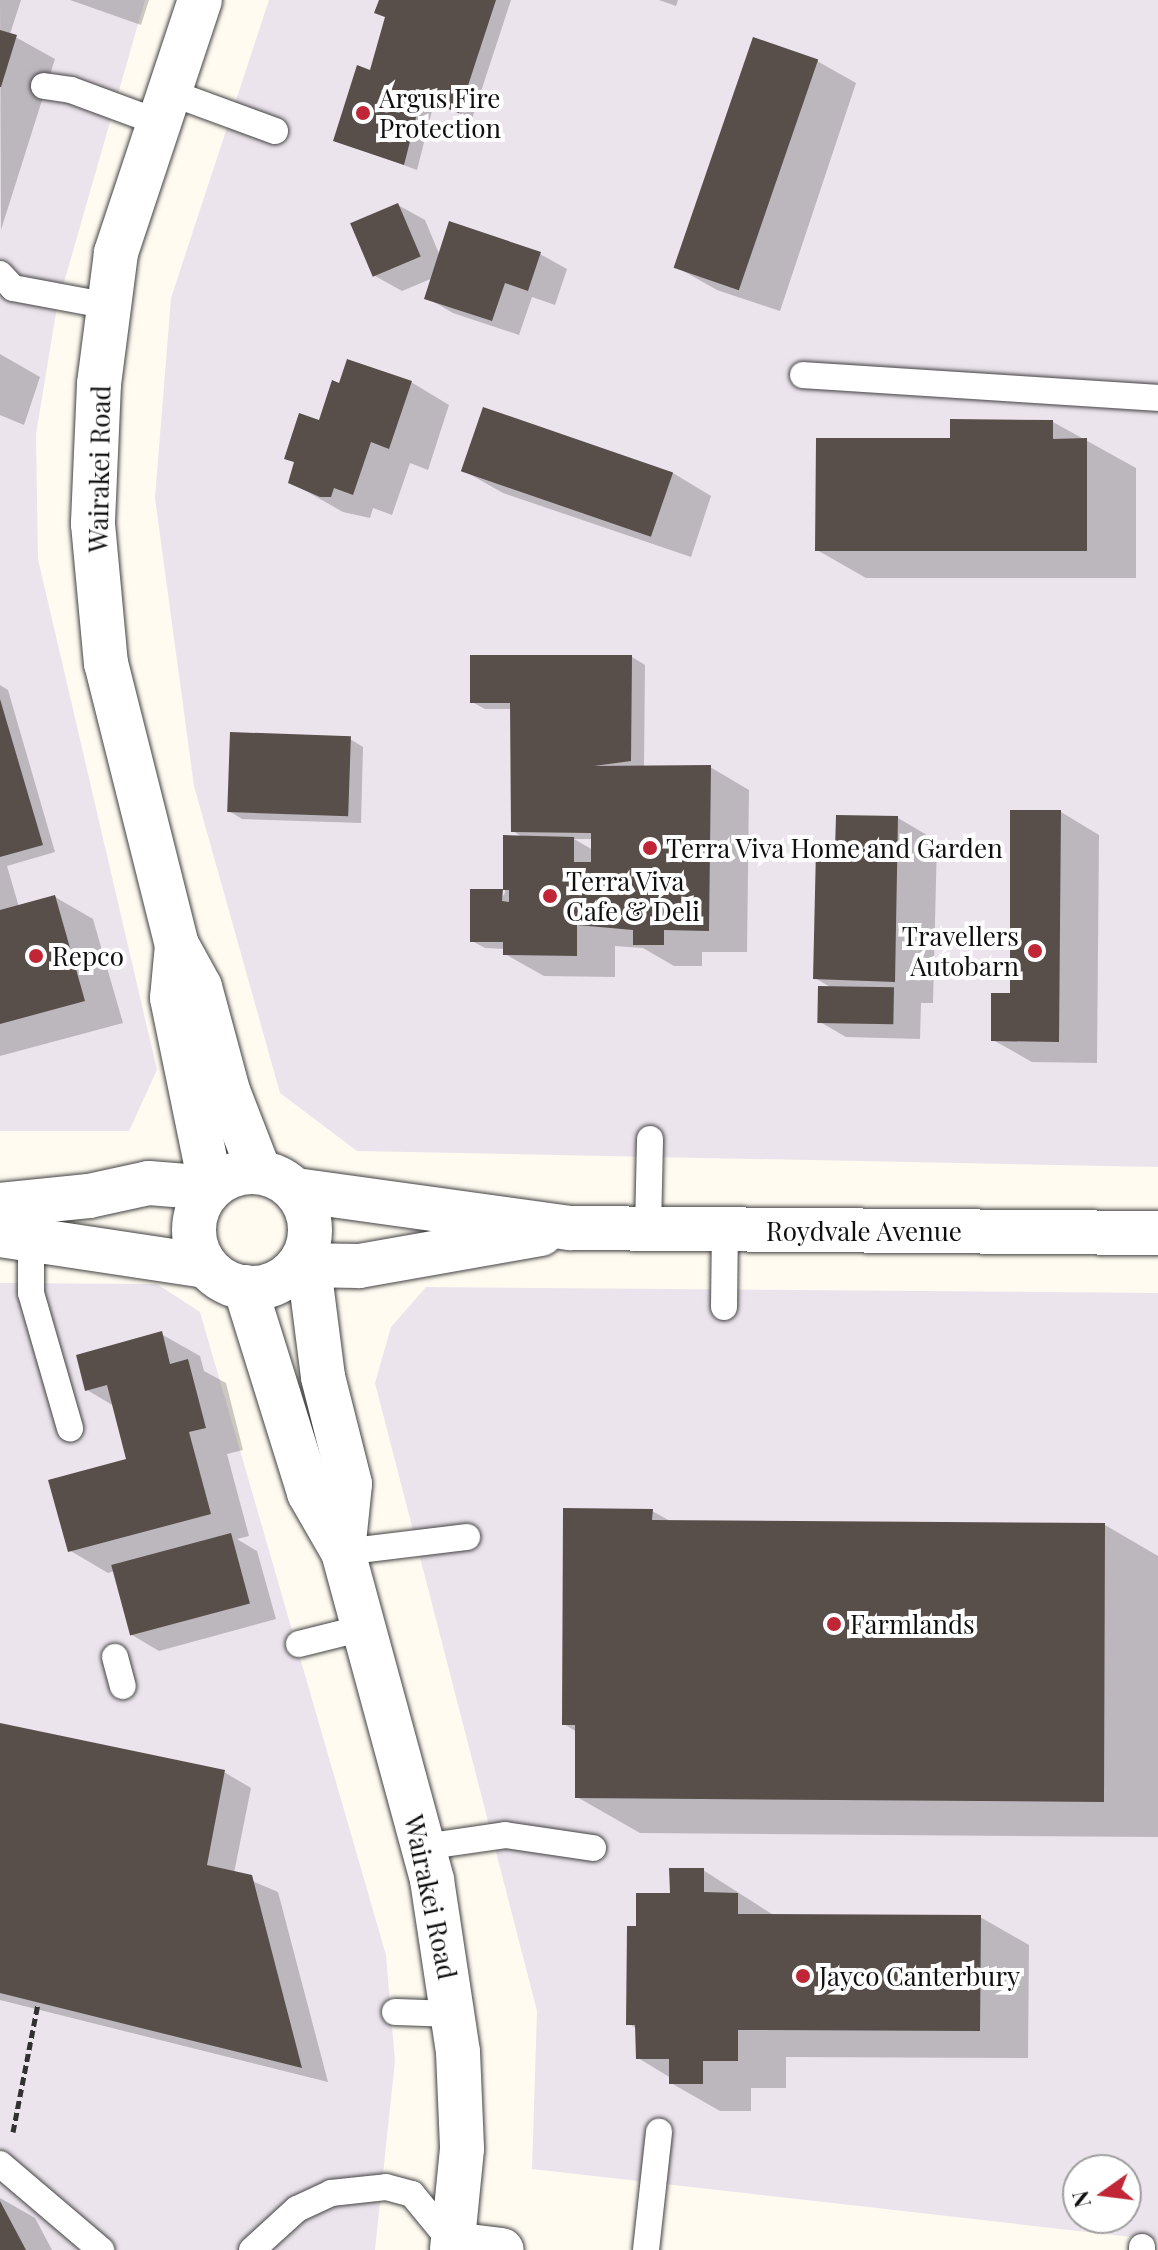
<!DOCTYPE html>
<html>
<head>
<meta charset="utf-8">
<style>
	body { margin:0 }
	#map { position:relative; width:1158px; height:2250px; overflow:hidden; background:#fffbf1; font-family:"Playfair Display",serif }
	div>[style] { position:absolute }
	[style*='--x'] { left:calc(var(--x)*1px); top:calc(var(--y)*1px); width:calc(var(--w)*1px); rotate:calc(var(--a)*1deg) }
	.industrial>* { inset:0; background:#ece4ed }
	.shadow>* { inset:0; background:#0003 }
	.building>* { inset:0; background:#584f4b; transform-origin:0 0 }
	.path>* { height:5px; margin-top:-2.5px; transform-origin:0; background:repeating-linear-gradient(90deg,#313131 0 8px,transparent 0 12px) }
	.roads { filter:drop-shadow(0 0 2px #424242) drop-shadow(0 0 2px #424242) }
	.service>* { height:26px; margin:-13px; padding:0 13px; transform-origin:13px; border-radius:13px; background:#fff }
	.minor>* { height:44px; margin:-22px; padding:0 22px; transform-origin:22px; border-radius:22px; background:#fff }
	.tertiary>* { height:44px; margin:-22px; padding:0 22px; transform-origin:22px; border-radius:22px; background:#fff }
	.tertiary>.ring { margin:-22px; padding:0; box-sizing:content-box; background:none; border:44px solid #fff; border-radius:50% }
	.dots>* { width:22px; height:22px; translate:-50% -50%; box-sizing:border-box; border:4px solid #fff; border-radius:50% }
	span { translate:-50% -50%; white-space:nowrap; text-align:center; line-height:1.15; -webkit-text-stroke:8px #fff; paint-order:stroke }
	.poi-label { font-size:26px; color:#0f0f0f }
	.left { translate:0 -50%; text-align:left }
	.right { translate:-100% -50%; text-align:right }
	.street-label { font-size:26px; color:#0f0f0f }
	.north { position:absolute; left:1062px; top:2154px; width:80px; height:80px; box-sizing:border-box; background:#fff; border:2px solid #9f9f9f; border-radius:50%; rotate:256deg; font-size:22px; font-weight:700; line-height:32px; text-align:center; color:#0f0f0f }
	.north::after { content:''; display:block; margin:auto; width:28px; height:36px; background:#c02636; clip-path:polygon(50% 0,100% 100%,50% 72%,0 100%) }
</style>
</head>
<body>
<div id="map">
	<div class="industrial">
		<i style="clip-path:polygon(0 0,145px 0,57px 307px,36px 434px,38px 559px,157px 1070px,129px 1131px,0 1131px)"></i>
		<i style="clip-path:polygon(269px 0,1158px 0,1158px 1167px,357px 1151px,280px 1093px,194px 786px,155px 498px,171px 298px)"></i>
		<i style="clip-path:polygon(0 1283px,157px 1284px,200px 1312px,386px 1955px,395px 2061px,375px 2250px,0 2250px)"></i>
		<i style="clip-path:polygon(evenodd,426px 1287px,1158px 1293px,1158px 2240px,532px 2169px,537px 2011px,375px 1383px,391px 1327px,426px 1287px,1078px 2170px,1126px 2170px,1126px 2218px,1078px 2218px,1078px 2170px)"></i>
	</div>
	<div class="shadow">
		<i style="clip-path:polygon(0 0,21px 0,10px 34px,55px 59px,1px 230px)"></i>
		<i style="clip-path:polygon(70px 0,149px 0,141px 25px)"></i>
		<i style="clip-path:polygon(381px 0,511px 0,472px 119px,434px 103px,417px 170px,335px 140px,371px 72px,387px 18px,377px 13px)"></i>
		<i style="clip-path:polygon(659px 0,678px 0,676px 6px)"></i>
		<i style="clip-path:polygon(817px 61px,856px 83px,780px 311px,717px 290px,678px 268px)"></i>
		<i style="clip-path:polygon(398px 205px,425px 220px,440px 256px,540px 254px,567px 269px,555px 305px,532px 297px,519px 335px,453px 313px,427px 298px,433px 278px,402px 291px,375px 276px)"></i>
		<i style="clip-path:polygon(0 354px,40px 377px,24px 425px,0 415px)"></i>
		<i style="clip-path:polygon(411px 382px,449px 405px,428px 470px,410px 463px,392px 515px,373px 508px,370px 518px,343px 512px,290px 482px,296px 463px,286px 458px,320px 422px,340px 385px)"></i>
		<i style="clip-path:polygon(485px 410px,673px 473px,711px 496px,691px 557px,503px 493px,464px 471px)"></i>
		<i style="clip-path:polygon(1053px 422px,1136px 468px,1136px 578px,866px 578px,817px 550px,952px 440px)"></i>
		<i style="clip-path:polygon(evenodd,632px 657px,645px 665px,644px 768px,710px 767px,749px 790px,747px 952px,702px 952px,702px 966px,674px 966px,643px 948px,615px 946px,615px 977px,544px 976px,505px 954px,505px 949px,485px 948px,472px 941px,505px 893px,505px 837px,524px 838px,513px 831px,512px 709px,485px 709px,472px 702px,632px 657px,574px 839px,593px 839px,593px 850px,574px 839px)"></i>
		<i style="clip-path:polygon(0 685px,8px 690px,55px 852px,7px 866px,19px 907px,55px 897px,93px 919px,123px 1023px,0 1056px)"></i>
		<i style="clip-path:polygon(350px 739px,363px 747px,361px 823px,242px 819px,229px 811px)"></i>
		<i style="clip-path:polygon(1061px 812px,1099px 835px,1097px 1063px,1032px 1062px,993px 1040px,1012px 995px)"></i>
		<i style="clip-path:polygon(898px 818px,937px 841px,933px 1003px,921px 1003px,920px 1039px,846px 1037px,820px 1022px,832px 988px,815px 978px,837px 851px)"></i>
		<i style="clip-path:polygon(161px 1334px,200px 1356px,204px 1371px,226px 1383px,243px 1450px,227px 1454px,249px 1536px,237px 1539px,257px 1551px,276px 1619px,159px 1651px,132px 1635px,114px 1571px,108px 1573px,69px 1550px,129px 1460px,114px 1406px,87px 1390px)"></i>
		<i style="clip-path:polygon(652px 1511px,672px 1522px,1105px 1525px,1158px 1556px,1158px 1837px,640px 1833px,577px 1797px,577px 1732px,564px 1724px)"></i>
		<i style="clip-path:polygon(0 1725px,224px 1772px,251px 1788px,234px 1873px,278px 1892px,328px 2082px,0 2000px)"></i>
		<i style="clip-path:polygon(703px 1870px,775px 1916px,980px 1917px,1029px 1945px,1028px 2058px,786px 2057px,786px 2088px,751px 2088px,751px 2111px,720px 2111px,671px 2083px,671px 2078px,638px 2058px,637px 2029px,628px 2023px,638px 1929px)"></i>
		<i style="clip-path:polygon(0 2198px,35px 2218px,52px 2250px,0 2250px)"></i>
	</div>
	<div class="building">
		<i style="clip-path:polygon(379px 0,496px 0,459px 113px,421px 98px,404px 165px,333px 141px,357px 65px,370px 70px,385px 17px,374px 13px)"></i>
		<i style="clip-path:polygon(0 30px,17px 35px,1px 87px,0 87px)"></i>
		<i style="left:753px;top:37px;width:69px;height:244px;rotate:19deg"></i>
		<i style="left:398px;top:203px;width:58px;height:52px;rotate:67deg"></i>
		<i style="clip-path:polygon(449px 221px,541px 252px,528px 291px,505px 283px,492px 321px,424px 299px)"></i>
		<i style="clip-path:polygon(347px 359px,412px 381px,389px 449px,371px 442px,353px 495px,334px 488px,331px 497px,320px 497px,288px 483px,294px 462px,284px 459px,299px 413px,319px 420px,332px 380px,339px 383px)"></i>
		<i style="left:483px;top:407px;width:201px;height:68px;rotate:19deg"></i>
		<i style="clip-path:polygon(950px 419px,1053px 420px,1053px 439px,1087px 438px,1087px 551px,815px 551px,816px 438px,950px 438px)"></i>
		<i style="clip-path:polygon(470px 655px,632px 655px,631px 761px,594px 766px,711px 765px,709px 931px,664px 930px,664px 945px,633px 945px,633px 930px,577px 925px,577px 956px,503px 955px,503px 942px,470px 942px,470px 889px,503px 889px,502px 901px,509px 902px,509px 890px,503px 890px,503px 835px,574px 837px,574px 862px,591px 862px,591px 833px,511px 832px,510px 703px,470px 703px)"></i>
		<i style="clip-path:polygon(0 699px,43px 845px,0 857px)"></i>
		<i style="left:230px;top:732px;width:121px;height:80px;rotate:2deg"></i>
		<i style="clip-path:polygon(1010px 810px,1061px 810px,1059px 1042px,991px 1041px,991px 993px,1010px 993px)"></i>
		<i style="clip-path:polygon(836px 815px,898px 816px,895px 982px,813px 979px,816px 849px,835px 849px)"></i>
		<i style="clip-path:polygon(55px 895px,85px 1001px,0 1024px,0 910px)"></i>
		<i style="left:818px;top:986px;width:76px;height:37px;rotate:1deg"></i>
		<i style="clip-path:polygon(162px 1331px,170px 1364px,188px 1359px,206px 1428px,189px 1432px,211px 1514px,68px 1552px,48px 1480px,126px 1459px,107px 1385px,85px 1391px,76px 1355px)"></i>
		<i style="clip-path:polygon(563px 1508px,653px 1509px,652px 1520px,1105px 1523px,1104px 1802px,575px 1798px,575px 1725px,562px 1725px)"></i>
		<i style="left:231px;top:1533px;width:73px;height:124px;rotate:75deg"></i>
		<i style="clip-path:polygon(0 1723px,225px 1770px,207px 1865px,252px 1875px,302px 2068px,0 1993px)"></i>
		<i style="clip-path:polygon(669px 1868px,704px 1868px,704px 1892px,738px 1893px,738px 1914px,981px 1915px,980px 2031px,738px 2030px,738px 2061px,703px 2061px,703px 2084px,669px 2084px,669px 2059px,636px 2059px,635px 2025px,626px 2025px,627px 1926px,636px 1926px,636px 1893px,670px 1893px)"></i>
		<i style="clip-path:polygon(0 2201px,26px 2250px,0 2250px)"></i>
	</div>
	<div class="path">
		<i style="--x:13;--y:2132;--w:131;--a:-79"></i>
	</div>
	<div class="roads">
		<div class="service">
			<i style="--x:44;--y:86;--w:27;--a:8"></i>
			<i style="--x:71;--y:90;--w:95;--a:20.3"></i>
			<i style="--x:169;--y:92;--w:113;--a:20.2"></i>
			<i style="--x:0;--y:274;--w:19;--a:47"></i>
			<i style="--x:13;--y:288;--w:98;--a:10.6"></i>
			<i style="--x:803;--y:375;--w:356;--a:3.7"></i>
			<i style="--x:648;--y:1229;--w:90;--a:-88.7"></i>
			<i style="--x:31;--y:1241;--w:52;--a:90"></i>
			<i style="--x:31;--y:1293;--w:141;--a:73.9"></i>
			<i style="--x:724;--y:1307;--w:77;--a:-89.3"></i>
			<i style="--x:343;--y:1552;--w:125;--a:-6.9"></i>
			<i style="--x:299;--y:1644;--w:66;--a:-14"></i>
			<i style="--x:115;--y:1657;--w:30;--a:75"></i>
			<i style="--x:423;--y:1847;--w:83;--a:-8.3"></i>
			<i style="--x:505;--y:1835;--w:89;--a:8.4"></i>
			<i style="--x:395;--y:2012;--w:60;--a:1.9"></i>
			<i style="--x:0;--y:2164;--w:133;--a:40.4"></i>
			<i style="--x:252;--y:2250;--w:61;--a:-42.3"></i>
			<i style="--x:297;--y:2209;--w:38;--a:-25"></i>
			<i style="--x:331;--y:2193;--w:55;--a:-6.2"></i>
			<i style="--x:386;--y:2187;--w:27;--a:15"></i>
			<i style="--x:412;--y:2194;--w:65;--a:50.6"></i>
			<i style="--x:646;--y:2250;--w:119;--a:-83.7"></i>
			<i style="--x:1142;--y:2250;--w:3;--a:-90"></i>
		</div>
		<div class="minor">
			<i style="--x:453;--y:2244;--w:49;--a:7"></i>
		</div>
		<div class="tertiary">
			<i style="--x:200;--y:0;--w:267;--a:108.4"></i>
			<i style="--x:116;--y:253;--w:132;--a:97.4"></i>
			<i style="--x:99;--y:384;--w:140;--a:92.5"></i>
			<i style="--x:93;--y:524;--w:140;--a:84.7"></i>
			<i style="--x:106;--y:663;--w:291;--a:75.9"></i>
			<i style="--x:177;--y:945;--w:48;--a:61.3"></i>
			<i style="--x:200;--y:987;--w:108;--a:74.9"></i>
			<i style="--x:228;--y:1091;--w:86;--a:68.8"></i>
			<i style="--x:177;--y:945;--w:53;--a:95.4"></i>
			<i style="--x:172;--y:998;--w:194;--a:78.4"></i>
			<i class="ring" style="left:194px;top:1172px;width:72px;height:72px"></i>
			<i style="--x:296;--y:1190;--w:277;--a:7.9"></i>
			<i style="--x:570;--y:1228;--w:588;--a:0.49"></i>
			<i style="--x:0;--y:1205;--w:89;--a:-5.8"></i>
			<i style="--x:89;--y:1196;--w:61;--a:-12.2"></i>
			<i style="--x:149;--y:1183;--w:62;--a:4.6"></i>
			<i style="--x:0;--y:1235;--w:208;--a:8.6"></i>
			<i style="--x:299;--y:1265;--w:22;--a:56"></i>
			<i style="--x:311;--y:1283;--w:95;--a:82.7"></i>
			<i style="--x:323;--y:1377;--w:110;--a:75.8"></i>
			<i style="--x:350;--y:1484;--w:68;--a:95.9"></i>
			<i style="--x:299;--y:1265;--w:60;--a:1"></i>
			<i style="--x:359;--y:1266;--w:185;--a:-10"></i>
			<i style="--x:245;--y:1287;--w:216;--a:72.7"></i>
			<i style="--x:309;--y:1493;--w:68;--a:60"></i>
			<i style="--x:343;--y:1552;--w:340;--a:74.8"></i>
			<i style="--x:432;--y:1880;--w:174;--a:81.4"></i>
			<i style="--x:458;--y:2052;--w:97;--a:87.6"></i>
			<i style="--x:462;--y:2149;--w:101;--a:95.7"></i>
		</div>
	</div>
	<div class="dots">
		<i style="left:363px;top:113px;background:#c02636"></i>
		<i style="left:650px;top:848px;background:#c02636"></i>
		<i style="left:550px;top:896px;background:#c02636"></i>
		<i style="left:1035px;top:951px;background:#c02636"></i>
		<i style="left:36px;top:956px;background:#c02636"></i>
		<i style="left:834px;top:1624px;background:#c02636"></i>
		<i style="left:803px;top:1976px;background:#c02636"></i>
	</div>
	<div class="poi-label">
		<span class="left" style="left:379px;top:113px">Argus Fire<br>Protection</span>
		<span class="left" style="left:666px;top:848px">Terra Viva Home and Garden</span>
		<span class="left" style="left:566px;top:896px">Terra Viva<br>Cafe &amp; Deli</span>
		<span class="right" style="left:1019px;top:951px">Travellers<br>Autobarn</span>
		<span class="left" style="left:52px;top:956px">Repco</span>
		<span class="left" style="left:850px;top:1624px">Farmlands</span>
		<span class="left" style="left:819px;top:1976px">Jayco Canterbury</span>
	</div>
	<div class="street-label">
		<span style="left:99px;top:469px;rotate:-89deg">Wairakei Road</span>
		<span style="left:864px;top:1231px">Roydvale Avenue</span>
		<span style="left:431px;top:1897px;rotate:78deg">Wairakei Road</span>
	</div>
	<div class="north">N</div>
</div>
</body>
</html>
